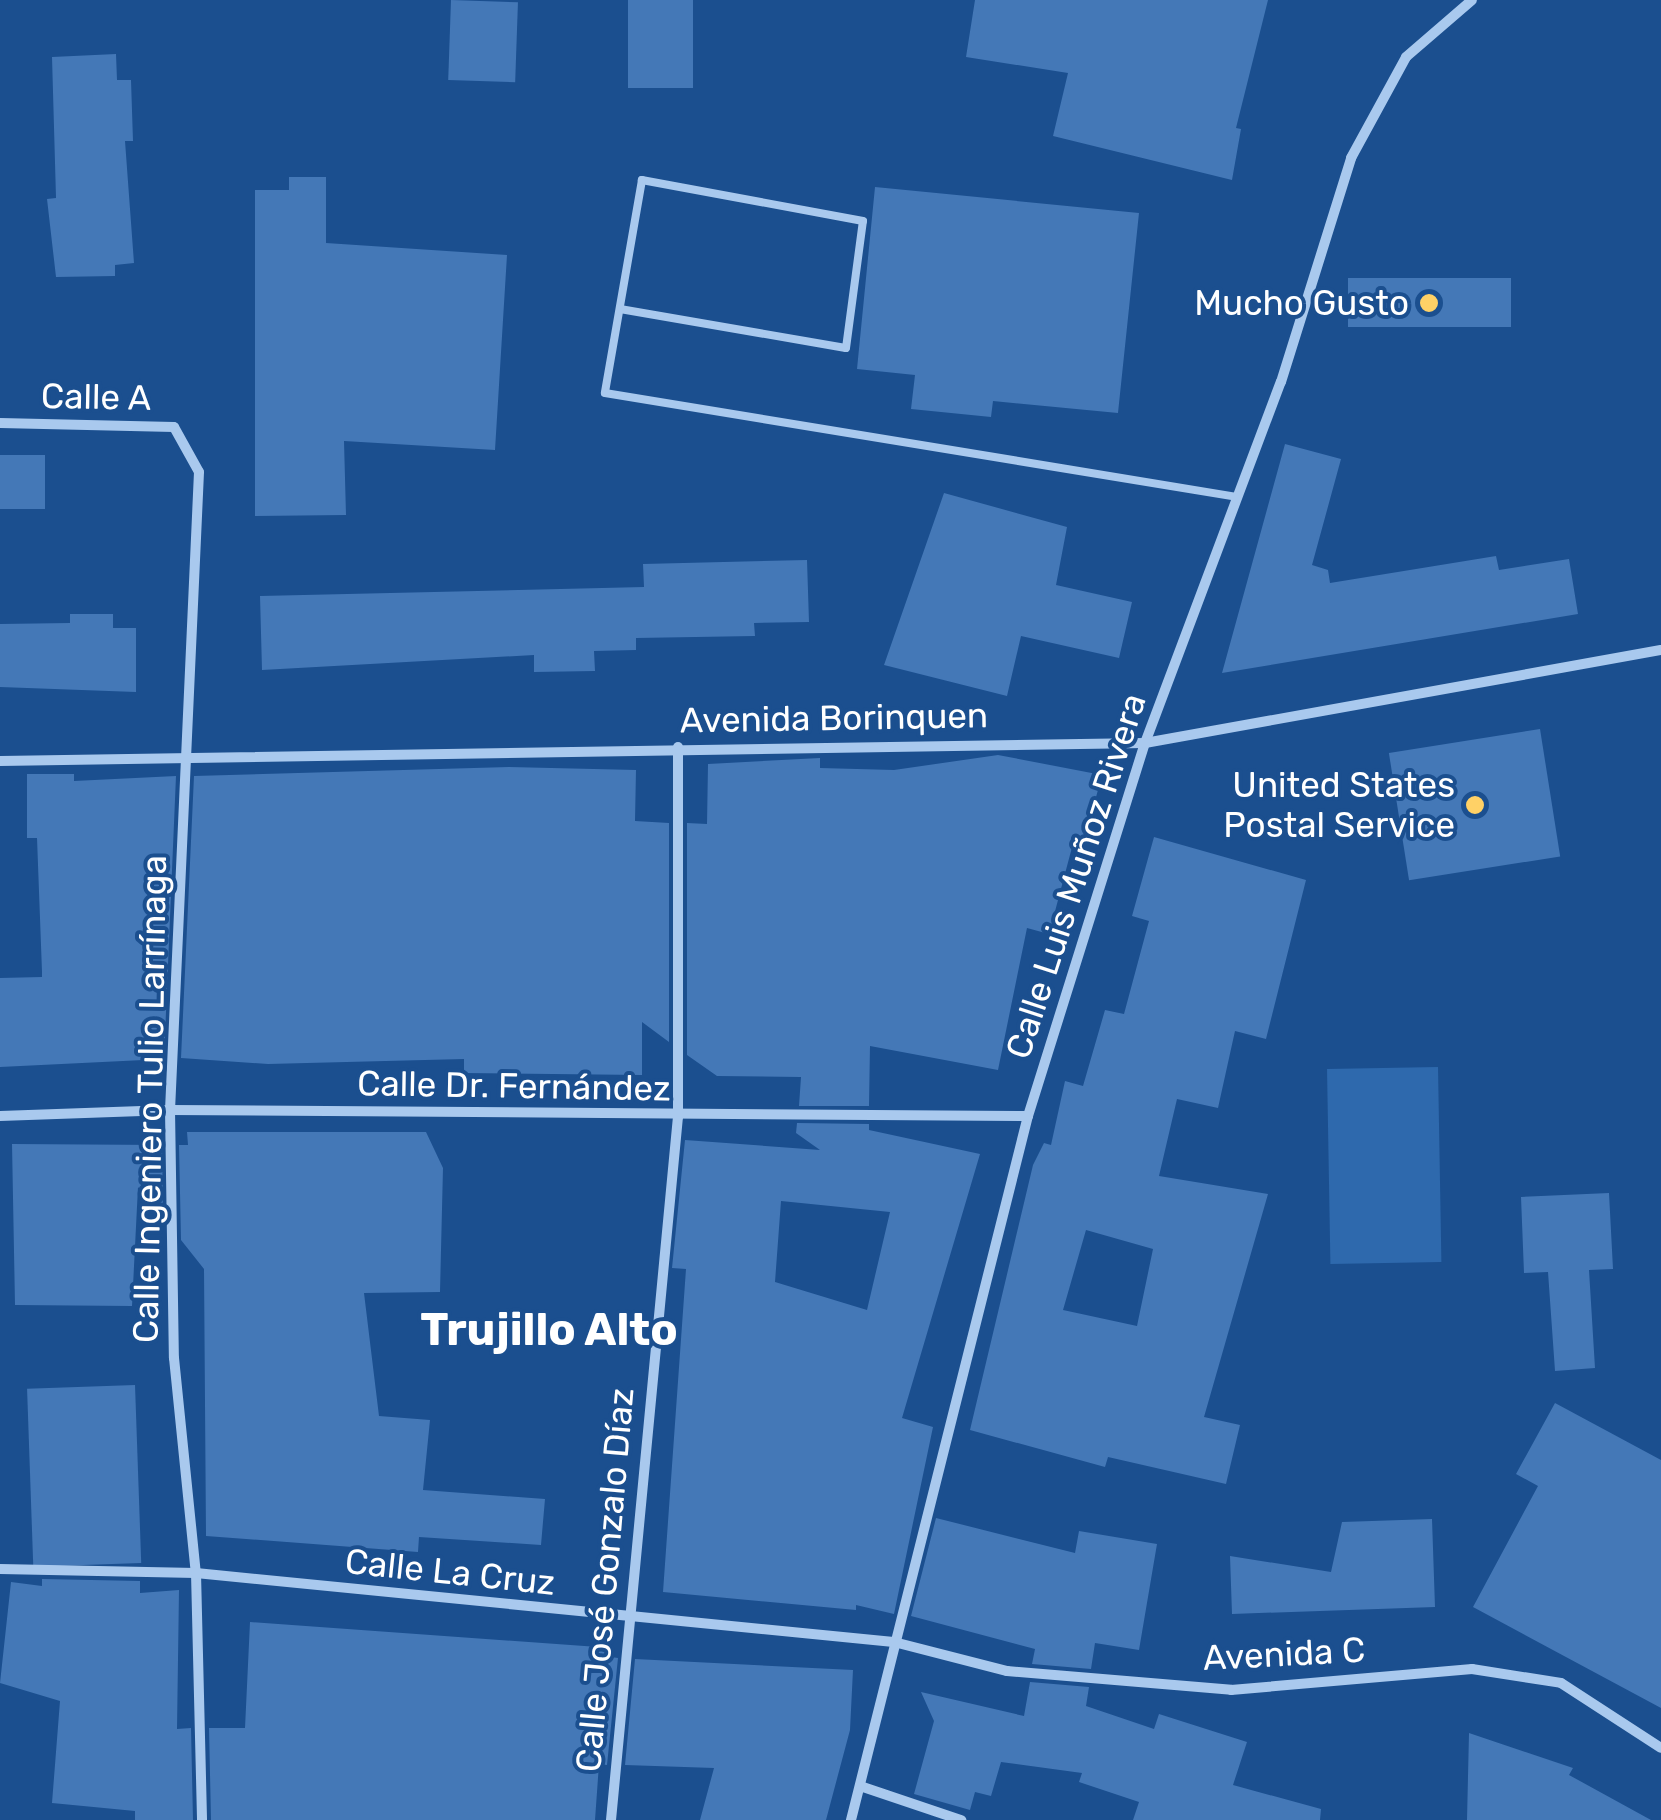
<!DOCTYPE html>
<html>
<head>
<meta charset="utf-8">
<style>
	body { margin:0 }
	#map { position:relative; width:1661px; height:1820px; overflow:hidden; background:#1b4f8f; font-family:Rubik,sans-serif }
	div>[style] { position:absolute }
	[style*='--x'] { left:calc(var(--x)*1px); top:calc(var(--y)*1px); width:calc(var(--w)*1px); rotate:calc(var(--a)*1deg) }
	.green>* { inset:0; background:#2e69ad; transform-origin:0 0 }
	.building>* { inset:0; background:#4478b7; transform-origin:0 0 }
	.lane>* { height:8px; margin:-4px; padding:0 4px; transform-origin:4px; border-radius:4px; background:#a9c9ee }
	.street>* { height:10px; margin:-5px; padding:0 5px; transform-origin:5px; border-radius:5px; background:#a9c9ee }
	.dots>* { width:28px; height:28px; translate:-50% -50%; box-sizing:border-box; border:5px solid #1b4f8f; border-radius:50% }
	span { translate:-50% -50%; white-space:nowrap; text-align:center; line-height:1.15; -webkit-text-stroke:8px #1b4f8f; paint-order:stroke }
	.poi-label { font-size:35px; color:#fff }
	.right { translate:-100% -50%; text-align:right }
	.street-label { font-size:35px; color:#fff }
	.district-label { font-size:45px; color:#fff; font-weight:700 }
</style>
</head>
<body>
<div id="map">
	<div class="green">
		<i style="left:1438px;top:1067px;width:195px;height:111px;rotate:89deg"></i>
	</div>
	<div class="building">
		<i style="left:451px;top:0;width:67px;height:80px;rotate:2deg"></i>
		<i style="left:628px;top:0;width:65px;height:88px"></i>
		<i style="clip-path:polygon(975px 0,1268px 0,1236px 128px,1241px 129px,1232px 180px,1053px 136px,1068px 73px,966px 57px)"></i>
		<i style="clip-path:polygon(116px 54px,117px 80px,131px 80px,133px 141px,125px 141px,134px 263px,115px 265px,115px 276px,56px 277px,47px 199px,56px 198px,52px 57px)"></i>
		<i style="clip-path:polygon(289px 177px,326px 177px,326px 243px,507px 255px,495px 450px,344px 441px,346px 515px,255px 516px,255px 190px,289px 190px)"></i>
		<i style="clip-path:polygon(875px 187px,1139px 213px,1118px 413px,993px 401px,991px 417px,911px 409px,915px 375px,857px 369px)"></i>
		<i style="left:1348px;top:278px;width:163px;height:49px"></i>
		<i style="clip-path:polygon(1285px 444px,1341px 459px,1312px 565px,1328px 570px,1330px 583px,1496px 556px,1499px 570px,1569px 559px,1578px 614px,1222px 673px)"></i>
		<i style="left:0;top:455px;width:45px;height:54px"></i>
		<i style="clip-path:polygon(944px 493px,1067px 527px,1056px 585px,1132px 602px,1119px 658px,1021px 636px,1007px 696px,884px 665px)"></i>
		<i style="clip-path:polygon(807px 560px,809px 622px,754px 623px,755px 636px,636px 638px,636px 650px,594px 651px,595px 671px,534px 672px,534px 655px,262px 670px,260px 596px,644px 587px,643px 564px)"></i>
		<i style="clip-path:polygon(70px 614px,113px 614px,113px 628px,136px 628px,136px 692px,0 687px,0 624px,70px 623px)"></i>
		<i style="left:1540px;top:729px;width:129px;height:153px;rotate:81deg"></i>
		<i style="clip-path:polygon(998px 755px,1102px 775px,1085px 838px,1075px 836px,1049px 934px,1027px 928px,998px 1070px,870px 1046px,869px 1106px,799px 1106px,801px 1077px,717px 1076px,687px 1055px,687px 823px,707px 824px,708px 764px,820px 758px,820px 768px,894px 770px)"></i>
		<i style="clip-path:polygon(509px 767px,636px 770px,635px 821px,669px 823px,669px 1042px,642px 1022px,642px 1075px,464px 1073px,464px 1059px,268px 1064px,181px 1058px,194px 776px)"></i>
		<i style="clip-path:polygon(27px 774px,74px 774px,74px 781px,176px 776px,164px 1059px,0 1067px,0 978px,42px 977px,42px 972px,37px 838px,27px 838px)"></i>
		<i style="clip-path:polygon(evenodd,1154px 837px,1306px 880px,1266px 1039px,1235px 1031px,1218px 1108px,1177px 1099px,1159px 1176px,1268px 1194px,1204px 1417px,1240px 1425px,1226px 1484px,1108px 1457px,1105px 1467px,970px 1430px,1033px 1165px,1044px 1143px,1051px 1145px,1065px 1081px,1083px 1086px,1105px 1010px,1124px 1014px,1149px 921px,1132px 916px,1154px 837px,1086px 1230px,1153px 1249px,1137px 1326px,1063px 1310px,1086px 1230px)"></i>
		<i style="clip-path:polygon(evenodd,797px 1123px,869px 1124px,869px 1130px,980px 1154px,902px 1418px,933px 1427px,894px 1614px,856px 1605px,856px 1610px,663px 1592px,686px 1269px,672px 1268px,685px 1140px,820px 1150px,796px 1133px,797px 1123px,781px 1201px,890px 1212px,867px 1310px,775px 1282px,781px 1201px)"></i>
		<i style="clip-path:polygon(187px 1132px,426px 1132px,443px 1168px,440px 1292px,364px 1293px,379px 1416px,430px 1420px,423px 1490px,545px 1499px,541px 1545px,419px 1537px,418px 1552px,206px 1536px,204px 1269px,181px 1240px,179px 1145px,188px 1145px)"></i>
		<i style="clip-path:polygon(12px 1144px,162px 1145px,163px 1218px,138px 1187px,132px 1306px,15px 1305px)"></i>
		<i style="clip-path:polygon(1609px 1193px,1613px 1269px,1589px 1270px,1595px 1368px,1555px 1371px,1548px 1272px,1524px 1273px,1521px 1197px)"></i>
		<i style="left:135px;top:1385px;width:178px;height:108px;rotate:88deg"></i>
		<i style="clip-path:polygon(1555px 1403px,1661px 1460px,1661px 1708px,1473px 1607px,1538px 1486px,1516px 1474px)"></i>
		<i style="clip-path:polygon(936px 1518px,1075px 1553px,1079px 1531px,1157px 1544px,1139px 1650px,1095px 1643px,1091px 1669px,1032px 1664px,1035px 1649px,911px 1616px)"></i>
		<i style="clip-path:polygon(1432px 1519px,1435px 1607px,1232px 1614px,1230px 1556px,1331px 1572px,1342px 1522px)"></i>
		<i style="clip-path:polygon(42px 1579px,140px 1581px,140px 1593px,179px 1590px,177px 1729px,191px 1728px,193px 1820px,135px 1820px,135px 1811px,52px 1803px,60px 1701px,0 1683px,11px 1582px,42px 1586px)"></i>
		<i style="clip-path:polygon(250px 1622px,612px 1648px,611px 1657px,618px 1658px,607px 1765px,599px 1764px,595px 1820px,211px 1820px,209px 1728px,245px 1728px)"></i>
		<i style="clip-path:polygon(635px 1659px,853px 1670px,850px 1730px,826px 1820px,700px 1820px,714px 1768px,625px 1765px)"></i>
		<i style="clip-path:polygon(1030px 1682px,1089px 1687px,1086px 1706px,1154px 1729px,1159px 1714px,1247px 1742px,1233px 1785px,1321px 1809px,1320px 1820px,1133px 1820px,1139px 1802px,1079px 1782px,1082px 1773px,1001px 1762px,991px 1796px,975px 1792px,970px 1810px,914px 1794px,934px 1721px,921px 1692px,1024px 1716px)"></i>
		<i style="clip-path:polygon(1469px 1733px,1573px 1768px,1569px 1775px,1651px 1820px,1467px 1820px)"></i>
	</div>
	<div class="lane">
		<i style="--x:620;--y:309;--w:229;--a:9.8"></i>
		<i style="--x:846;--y:348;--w:128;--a:-82.4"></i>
		<i style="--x:863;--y:221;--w:225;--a:-169.5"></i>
		<i style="--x:642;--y:180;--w:216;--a:99.9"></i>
		<i style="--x:605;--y:393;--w:640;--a:9.34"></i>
	</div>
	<div class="street">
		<i style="--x:0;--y:423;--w:174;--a:1.3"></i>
		<i style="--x:174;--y:427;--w:51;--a:60.9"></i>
		<i style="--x:199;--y:472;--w:639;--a:92.6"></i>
		<i style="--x:170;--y:1110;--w:248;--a:89.1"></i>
		<i style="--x:174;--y:1358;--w:216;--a:84.2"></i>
		<i style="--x:196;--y:1573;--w:247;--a:88.6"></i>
		<i style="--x:0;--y:761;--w:1145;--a:-0.9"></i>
		<i style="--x:1145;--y:743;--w:524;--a:-10.22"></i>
		<i style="--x:0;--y:1116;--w:170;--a:-2"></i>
		<i style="--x:170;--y:1110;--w:858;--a:0.4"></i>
		<i style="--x:0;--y:1569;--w:196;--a:1.2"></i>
		<i style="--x:196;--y:1573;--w:701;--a:5.65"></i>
		<i style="--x:894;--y:1642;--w:117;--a:14.4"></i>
		<i style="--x:1007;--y:1671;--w:225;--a:4.8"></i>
		<i style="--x:1231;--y:1690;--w:242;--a:-5"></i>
		<i style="--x:1472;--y:1669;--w:90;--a:8.9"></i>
		<i style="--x:1561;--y:1683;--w:119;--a:33"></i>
		<i style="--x:860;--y:1786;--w:107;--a:18.6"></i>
		<i style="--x:611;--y:1820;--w:706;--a:-84.56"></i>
		<i style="--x:678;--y:1117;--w:370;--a:-90"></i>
		<i style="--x:851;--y:1820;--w:726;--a:-75.89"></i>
		<i style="--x:1028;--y:1116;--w:391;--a:-72.6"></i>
		<i style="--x:1145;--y:743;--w:386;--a:-69.4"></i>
		<i style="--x:1281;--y:382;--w:235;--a:-72.6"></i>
		<i style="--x:1351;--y:158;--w:115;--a:-61.4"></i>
		<i style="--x:1406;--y:57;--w:87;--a:-40.8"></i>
	</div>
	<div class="dots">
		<i style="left:1429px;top:303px;background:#ffd166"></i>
		<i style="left:1475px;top:805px;background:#ffd166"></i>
	</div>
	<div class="poi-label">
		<span class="right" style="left:1409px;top:303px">Mucho Gusto</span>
		<span class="right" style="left:1455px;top:805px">United States<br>Postal Service</span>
	</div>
	<div class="street-label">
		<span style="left:96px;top:397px;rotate:1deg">Calle A</span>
		<span style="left:834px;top:718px;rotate:-1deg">Avenida Borinquen</span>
		<span style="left:1076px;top:876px;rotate:-72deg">Calle Luis Muñoz Rivera</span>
		<span style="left:514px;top:1086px;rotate:1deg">Calle Dr. Fernández</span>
		<span style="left:150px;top:1099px;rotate:-89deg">Calle Ingeniero Tulio Larrínaga</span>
		<span style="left:450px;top:1572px;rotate:6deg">Calle La Cruz</span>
		<span style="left:605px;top:1580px;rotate:-85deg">Calle José Gonzalo Díaz</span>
		<span style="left:1284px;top:1654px;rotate:-3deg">Avenida C</span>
	</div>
	<div class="district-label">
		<span style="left:549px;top:1330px">Trujillo Alto</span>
	</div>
</div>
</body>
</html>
